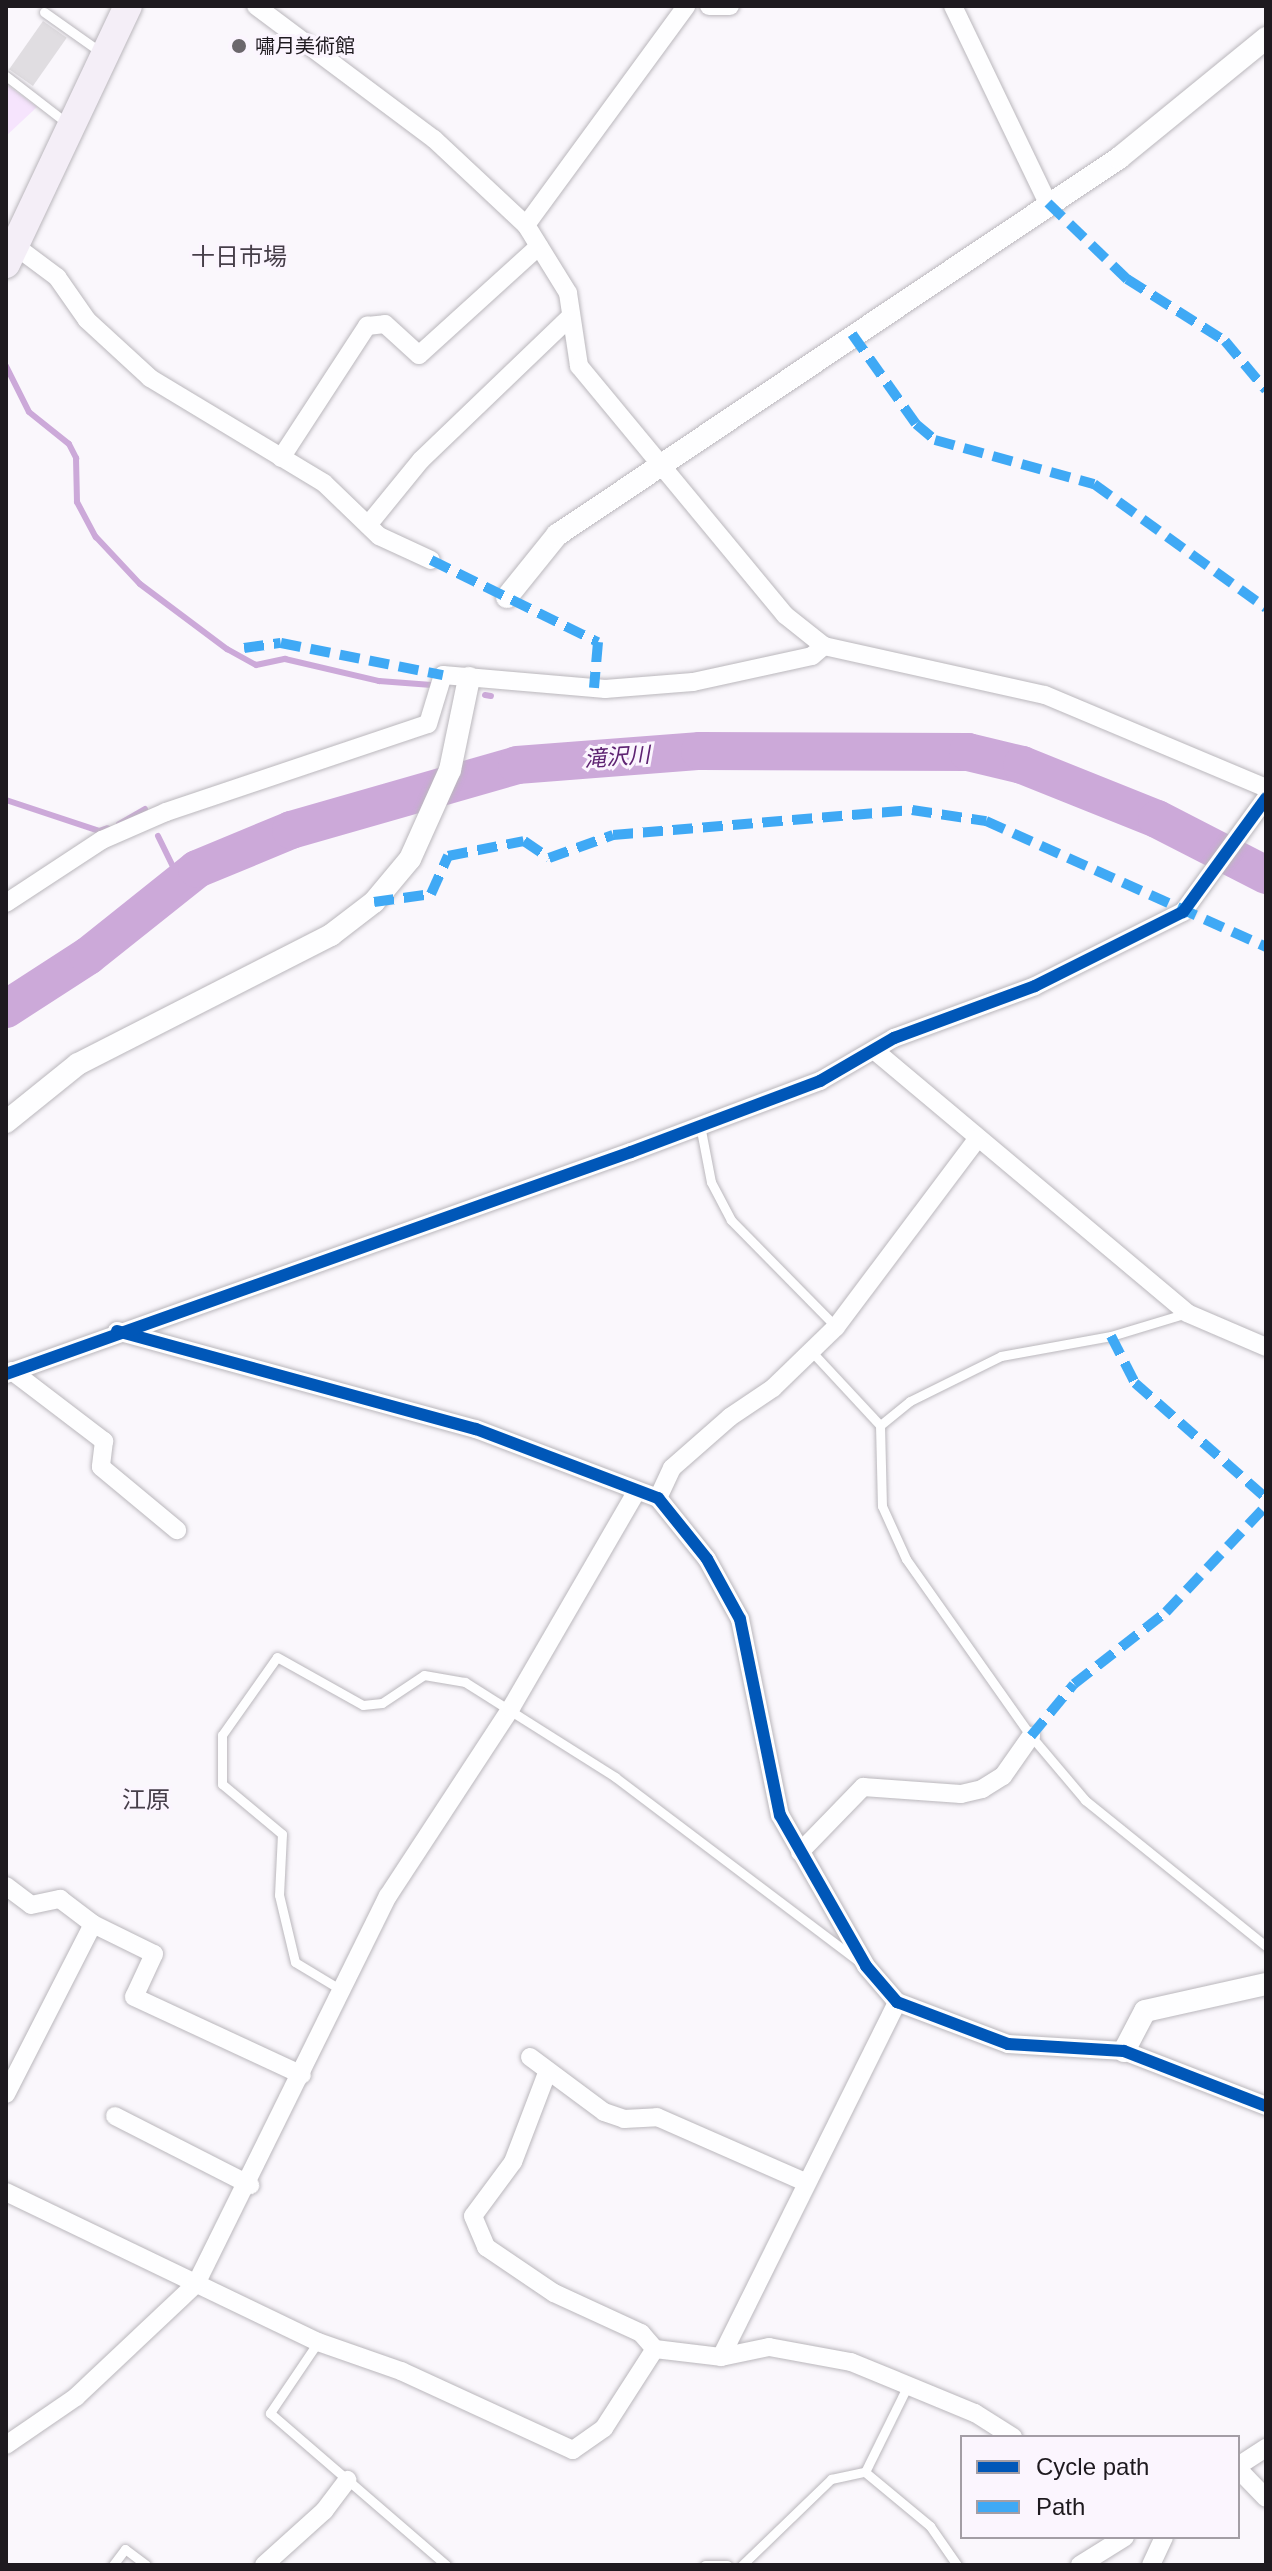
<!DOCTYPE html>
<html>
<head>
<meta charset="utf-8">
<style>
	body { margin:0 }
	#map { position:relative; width:1272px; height:2571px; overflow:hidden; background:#faf7fc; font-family:Helvetica,"Noto Sans JP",sans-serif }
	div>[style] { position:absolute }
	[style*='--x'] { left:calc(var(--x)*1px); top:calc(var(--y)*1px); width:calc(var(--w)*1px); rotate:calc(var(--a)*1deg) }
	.green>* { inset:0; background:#f6e4fd }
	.stream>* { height:6px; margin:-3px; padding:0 3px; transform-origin:3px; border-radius:3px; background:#cca9d9 }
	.river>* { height:38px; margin:-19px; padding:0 19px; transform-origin:19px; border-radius:19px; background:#cca9d9 }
	.building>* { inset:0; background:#e0dde1; transform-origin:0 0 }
	.roads { filter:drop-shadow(0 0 2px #bab7bc) drop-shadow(0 0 2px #bab7bc) }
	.service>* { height:9px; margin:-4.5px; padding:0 4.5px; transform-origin:4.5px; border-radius:4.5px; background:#fefeff }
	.minor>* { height:18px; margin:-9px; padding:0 9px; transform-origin:9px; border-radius:9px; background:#fefeff }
	.tertiary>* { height:22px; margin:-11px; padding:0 11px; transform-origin:11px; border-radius:11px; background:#fefeff }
	.primary>* { height:28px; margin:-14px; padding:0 14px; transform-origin:14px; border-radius:14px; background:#f4eef7 }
	.quiet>* { height:10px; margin-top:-5px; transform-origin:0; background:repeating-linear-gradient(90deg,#3fa9f5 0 20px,transparent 0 30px) }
	.cycleway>* { height:12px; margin:-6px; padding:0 6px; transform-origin:6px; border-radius:6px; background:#0057b8 }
	.dots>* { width:22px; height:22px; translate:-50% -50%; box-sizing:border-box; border:4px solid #fbf5fe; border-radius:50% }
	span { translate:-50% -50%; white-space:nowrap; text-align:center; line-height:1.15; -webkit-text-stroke:6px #fbf5fe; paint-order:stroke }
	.poi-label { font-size:20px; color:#1e1a1f }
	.left { translate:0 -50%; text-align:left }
	.water-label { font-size:22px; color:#5e2372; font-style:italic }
	.quarter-label { font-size:24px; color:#463e49 }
	.frame { position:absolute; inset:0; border:8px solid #1e1a1f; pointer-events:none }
	.legend { position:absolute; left:960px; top:2435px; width:280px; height:104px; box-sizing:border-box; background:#fbf5fe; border:2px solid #a39da5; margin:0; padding:10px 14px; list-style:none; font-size:24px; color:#1e1a1f }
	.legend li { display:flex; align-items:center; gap:16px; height:40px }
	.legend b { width:40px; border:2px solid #a39da5 }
</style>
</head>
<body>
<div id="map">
	<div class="green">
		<i style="clip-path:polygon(6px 84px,37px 107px,6px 136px)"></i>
	</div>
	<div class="stream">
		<i style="--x:6;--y:366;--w:51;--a:63.4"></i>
		<i style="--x:29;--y:412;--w:51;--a:38.7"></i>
		<i style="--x:69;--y:444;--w:16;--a:63"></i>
		<i style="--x:76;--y:458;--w:44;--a:88.7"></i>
		<i style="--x:77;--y:502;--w:40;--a:62"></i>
		<i style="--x:96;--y:537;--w:64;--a:46.9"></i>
		<i style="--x:140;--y:584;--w:109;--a:36.8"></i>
		<i style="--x:227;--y:649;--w:33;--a:29"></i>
		<i style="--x:256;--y:665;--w:30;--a:-12"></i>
		<i style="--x:285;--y:659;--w:97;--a:13.2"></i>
		<i style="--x:379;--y:681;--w:53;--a:4.3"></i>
		<i style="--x:485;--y:695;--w:6;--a:9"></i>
		<i style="--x:6;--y:800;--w:98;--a:18.4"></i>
		<i style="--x:99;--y:831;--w:9;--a:-18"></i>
		<i style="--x:119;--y:824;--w:30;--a:-30"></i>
		<i style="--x:158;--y:836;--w:52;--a:63.9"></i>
	</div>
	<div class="river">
		<i style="--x:6;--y:1009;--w:98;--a:-32.9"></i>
		<i style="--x:88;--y:956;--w:139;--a:-38.6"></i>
		<i style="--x:197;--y:869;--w:102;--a:-22.5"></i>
		<i style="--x:291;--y:830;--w:235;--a:-16"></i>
		<i style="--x:517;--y:765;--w:184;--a:-4.4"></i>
		<i style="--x:700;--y:751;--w:268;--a:0.2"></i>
		<i style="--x:968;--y:752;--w:56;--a:13.5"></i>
		<i style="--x:1022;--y:765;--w:145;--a:21.8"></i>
		<i style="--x:1157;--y:819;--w:123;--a:27.2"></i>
	</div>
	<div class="building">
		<i style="left:43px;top:21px;width:29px;height:59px;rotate:35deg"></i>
	</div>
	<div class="roads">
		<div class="service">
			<i style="--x:44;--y:12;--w:71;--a:35.3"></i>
			<i style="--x:6;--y:76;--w:78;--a:37.7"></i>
			<i style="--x:700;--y:1125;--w:58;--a:79.1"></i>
			<i style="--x:711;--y:1182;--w:43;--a:62.2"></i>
			<i style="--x:731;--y:1220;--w:150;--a:45.5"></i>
			<i style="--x:1187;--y:1313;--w:79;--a:163.2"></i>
			<i style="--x:1111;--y:1336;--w:112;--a:169.7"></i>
			<i style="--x:1001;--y:1356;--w:102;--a:153.7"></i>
			<i style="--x:910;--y:1401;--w:38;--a:141"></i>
			<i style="--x:880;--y:1425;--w:81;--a:88.6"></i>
			<i style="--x:882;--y:1506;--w:58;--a:65.6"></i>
			<i style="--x:906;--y:1559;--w:217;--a:54.8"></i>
			<i style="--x:1031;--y:1736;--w:84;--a:49.8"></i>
			<i style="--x:1085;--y:1800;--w:233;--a:38.9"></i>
			<i style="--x:813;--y:1353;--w:98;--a:47.1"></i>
			<i style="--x:343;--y:1991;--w:56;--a:-148.9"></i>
			<i style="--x:295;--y:1962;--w:69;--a:-103.4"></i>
			<i style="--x:279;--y:1895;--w:61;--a:-87.2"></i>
			<i style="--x:282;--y:1834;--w:78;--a:-140.2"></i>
			<i style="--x:222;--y:1784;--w:49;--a:-90"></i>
			<i style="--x:222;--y:1735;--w:95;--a:-54.8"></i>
			<i style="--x:277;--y:1657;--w:98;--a:29.2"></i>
			<i style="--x:363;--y:1705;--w:19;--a:-6"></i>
			<i style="--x:382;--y:1703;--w:50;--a:-33.7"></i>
			<i style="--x:424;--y:1675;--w:42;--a:9.7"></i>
			<i style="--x:465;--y:1682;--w:178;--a:32.3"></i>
			<i style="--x:615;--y:1777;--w:305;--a:37.1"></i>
			<i style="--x:318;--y:2342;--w:86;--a:124.1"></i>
			<i style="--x:270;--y:2413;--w:233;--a:40.8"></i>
			<i style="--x:865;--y:2472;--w:85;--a:39.7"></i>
			<i style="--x:930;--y:2526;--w:47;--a:55.3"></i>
			<i style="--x:113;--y:2565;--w:20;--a:-53"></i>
			<i style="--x:125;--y:2549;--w:26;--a:37"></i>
			<i style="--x:705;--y:2565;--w:22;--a:0"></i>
			<i style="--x:742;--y:2565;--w:124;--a:-44"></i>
			<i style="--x:831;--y:2479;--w:35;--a:-12"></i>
			<i style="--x:865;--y:2472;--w:97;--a:-63.7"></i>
		</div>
		<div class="minor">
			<i style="--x:256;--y:6;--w:222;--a:36.8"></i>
			<i style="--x:434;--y:139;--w:126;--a:43.1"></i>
			<i style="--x:526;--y:225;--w:80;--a:58.3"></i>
			<i style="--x:568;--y:293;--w:74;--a:81.4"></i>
			<i style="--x:579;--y:366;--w:323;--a:50.4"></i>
			<i style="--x:785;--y:615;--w:50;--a:38.5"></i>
			<i style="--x:824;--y:646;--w:226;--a:12.5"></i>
			<i style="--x:1045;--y:695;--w:240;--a:22.8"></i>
			<i style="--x:709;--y:6;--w:21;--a:0"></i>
			<i style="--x:953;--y:6;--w:219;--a:64.3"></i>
			<i style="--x:526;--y:225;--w:271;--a:-53.8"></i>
			<i style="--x:14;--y:245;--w:54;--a:36.7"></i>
			<i style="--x:57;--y:277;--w:52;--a:55.1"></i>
			<i style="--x:87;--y:320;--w:86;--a:42.6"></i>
			<i style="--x:150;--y:378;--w:203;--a:31.1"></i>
			<i style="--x:324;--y:483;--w:76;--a:43.9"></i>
			<i style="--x:379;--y:536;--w:57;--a:24.8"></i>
			<i style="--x:281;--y:458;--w:158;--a:-56.9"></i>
			<i style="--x:367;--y:326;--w:18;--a:-6"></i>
			<i style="--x:385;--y:324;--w:46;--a:42.4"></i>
			<i style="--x:419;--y:355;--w:162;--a:-42.2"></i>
			<i style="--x:368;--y:525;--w:84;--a:-50.8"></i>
			<i style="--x:421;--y:460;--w:205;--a:-43.8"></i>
			<i style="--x:6;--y:903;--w:115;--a:-33.3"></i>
			<i style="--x:102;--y:840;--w:70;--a:-23.6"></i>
			<i style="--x:166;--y:812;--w:276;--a:-18.6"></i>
			<i style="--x:428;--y:724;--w:51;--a:-73"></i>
			<i style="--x:443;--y:675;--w:163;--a:4.9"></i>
			<i style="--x:605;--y:689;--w:88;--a:-4.5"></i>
			<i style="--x:693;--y:682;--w:122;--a:-12.3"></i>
			<i style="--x:812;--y:656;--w:16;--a:-40"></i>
			<i style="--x:874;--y:1050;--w:409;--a:40"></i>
			<i style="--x:1187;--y:1313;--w:86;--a:23.3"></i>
			<i style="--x:117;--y:1331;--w:372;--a:15.3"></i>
			<i style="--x:476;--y:1429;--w:195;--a:20.8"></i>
			<i style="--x:658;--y:1498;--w:78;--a:51.2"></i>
			<i style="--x:707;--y:1559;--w:68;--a:61.2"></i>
			<i style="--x:740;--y:1619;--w:200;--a:78.5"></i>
			<i style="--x:780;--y:1815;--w:174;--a:60.3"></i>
			<i style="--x:866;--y:1966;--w:48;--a:49.3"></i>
			<i style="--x:897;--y:2002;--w:119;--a:20.7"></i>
			<i style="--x:1008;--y:2044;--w:116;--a:3.5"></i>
			<i style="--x:1124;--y:2051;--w:152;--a:21.2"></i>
			<i style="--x:12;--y:1371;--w:116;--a:37.3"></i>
			<i style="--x:104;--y:1441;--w:26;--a:97"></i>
			<i style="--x:101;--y:1467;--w:99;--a:39.7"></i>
			<i style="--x:6;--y:1374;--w:663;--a:-19.56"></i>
			<i style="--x:631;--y:1152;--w:202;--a:-20.6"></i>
			<i style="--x:820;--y:1081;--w:86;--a:-30.2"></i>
			<i style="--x:894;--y:1038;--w:150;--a:-20.2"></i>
			<i style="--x:1035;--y:986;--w:165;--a:-26.6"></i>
			<i style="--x:1183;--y:912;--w:141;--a:-53.9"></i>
			<i style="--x:658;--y:1498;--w:33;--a:-65"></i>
			<i style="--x:672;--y:1468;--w:77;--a:-41.3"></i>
			<i style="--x:730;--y:1417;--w:52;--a:-34"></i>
			<i style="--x:773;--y:1388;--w:88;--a:-44.1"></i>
			<i style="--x:836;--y:1327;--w:235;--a:-53.1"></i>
			<i style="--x:800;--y:1852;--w:91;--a:-45.9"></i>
			<i style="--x:863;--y:1787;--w:98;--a:4.1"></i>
			<i style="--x:961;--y:1794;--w:22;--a:-13"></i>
			<i style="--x:982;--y:1789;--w:25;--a:-32"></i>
			<i style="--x:1003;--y:1776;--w:49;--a:-55"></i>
			<i style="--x:6;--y:1886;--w:31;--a:37"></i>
			<i style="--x:31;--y:1905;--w:30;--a:-12"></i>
			<i style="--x:60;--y:1899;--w:41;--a:37.1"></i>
			<i style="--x:93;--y:1924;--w:191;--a:117.1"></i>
			<i style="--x:93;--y:1924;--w:68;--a:26.2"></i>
			<i style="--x:154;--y:1954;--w:47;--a:114.9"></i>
			<i style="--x:134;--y:1997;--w:185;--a:24.9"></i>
			<i style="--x:530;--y:2057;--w:92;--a:36.6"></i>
			<i style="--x:604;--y:2112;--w:21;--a:19"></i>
			<i style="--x:624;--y:2119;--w:33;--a:-3"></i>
			<i style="--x:657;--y:2117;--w:162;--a:23.7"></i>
			<i style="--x:547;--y:2073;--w:95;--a:110.9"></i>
			<i style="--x:513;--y:2162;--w:67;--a:126.5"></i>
			<i style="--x:473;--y:2216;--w:34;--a:67"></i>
			<i style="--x:486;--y:2247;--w:82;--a:34.1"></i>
			<i style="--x:554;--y:2293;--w:96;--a:24.7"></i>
			<i style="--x:641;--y:2333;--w:21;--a:49"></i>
			<i style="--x:115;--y:2116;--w:152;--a:27.1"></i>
			<i style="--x:6;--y:2192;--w:346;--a:25.7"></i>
			<i style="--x:318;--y:2342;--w:88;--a:19.3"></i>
			<i style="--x:401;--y:2371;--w:189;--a:24.7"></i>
			<i style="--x:573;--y:2450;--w:38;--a:-35"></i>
			<i style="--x:604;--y:2428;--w:94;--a:-57.2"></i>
			<i style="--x:655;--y:2349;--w:66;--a:6.9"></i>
			<i style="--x:721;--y:2357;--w:49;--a:-11.8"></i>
			<i style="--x:769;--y:2347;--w:83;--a:10.4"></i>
			<i style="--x:851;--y:2362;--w:134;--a:22.4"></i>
			<i style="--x:975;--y:2413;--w:45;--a:32.3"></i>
			<i style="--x:721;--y:2357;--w:396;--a:-63.6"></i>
			<i style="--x:6;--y:2445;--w:85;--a:-34.4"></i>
			<i style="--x:76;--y:2397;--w:165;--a:-43.3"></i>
			<i style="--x:196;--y:2284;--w:433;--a:-63.7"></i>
			<i style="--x:388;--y:1896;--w:225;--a:-56.8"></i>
			<i style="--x:511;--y:1708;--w:251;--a:-59.9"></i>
			<i style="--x:1238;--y:2466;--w:33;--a:-33"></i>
			<i style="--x:1238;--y:2469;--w:40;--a:46"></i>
			<i style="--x:264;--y:2565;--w:81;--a:-42"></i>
			<i style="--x:324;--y:2511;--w:39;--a:-53"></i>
			<i style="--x:1080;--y:2565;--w:53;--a:-31.9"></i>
			<i style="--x:1151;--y:2565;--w:31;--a:-65"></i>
		</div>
		<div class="tertiary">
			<i style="--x:507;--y:597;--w:80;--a:-51.1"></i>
			<i style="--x:557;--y:535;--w:677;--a:-33.85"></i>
			<i style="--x:1119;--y:158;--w:190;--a:-39.2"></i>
			<i style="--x:6;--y:1122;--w:92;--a:-38.9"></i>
			<i style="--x:78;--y:1064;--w:284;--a:-27"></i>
			<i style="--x:331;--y:935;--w:54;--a:-37.5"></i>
			<i style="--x:374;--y:902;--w:56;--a:-50.1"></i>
			<i style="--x:410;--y:859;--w:98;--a:-65.8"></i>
			<i style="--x:450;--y:770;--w:94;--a:-78.3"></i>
			<i style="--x:1124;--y:2051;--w:45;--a:-62.3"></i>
			<i style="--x:1145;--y:2011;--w:124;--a:-12.6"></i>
		</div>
		<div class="primary">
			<i style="--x:6;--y:264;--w:285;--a:-64.7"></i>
		</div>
	</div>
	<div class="quiet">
		<i style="--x:1048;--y:203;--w:110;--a:43.9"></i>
		<i style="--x:1127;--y:279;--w:116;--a:32.3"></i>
		<i style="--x:1225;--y:341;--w:64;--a:50.1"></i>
		<i style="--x:852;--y:334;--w:110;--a:54.6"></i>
		<i style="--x:916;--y:424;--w:25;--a:40"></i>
		<i style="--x:935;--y:440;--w:165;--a:15.5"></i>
		<i style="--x:1094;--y:484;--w:212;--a:35.8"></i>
		<i style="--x:431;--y:560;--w:186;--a:26.2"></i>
		<i style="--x:598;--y:642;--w:46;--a:95"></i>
		<i style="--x:244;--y:648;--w:37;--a:-8"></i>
		<i style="--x:281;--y:643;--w:165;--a:11.2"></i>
		<i style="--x:374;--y:902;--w:58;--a:-8"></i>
		<i style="--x:431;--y:894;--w:42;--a:-65.9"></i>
		<i style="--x:448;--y:856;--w:77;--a:-11.2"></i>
		<i style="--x:524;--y:841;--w:30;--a:34"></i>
		<i style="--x:549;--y:858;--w:68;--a:-19.8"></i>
		<i style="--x:613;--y:835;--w:300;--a:-4.8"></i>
		<i style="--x:912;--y:810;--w:75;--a:8.5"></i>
		<i style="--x:986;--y:821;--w:307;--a:24.2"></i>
		<i style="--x:1111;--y:1336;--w:53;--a:62.9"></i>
		<i style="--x:1135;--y:1383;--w:174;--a:41.3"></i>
		<i style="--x:1031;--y:1736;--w:67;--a:-50.4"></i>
		<i style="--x:1074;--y:1684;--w:117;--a:-38"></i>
		<i style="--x:1166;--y:1612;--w:146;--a:-46.7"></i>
	</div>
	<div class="cycleway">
		<i style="--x:117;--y:1331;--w:372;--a:15.3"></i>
		<i style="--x:476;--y:1429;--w:195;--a:20.8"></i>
		<i style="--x:658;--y:1498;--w:78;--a:51.2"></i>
		<i style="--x:707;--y:1559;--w:68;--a:61.2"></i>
		<i style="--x:740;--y:1619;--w:200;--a:78.5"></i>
		<i style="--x:780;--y:1815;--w:174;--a:60.3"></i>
		<i style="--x:866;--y:1966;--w:48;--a:49.3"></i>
		<i style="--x:897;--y:2002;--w:119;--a:20.7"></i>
		<i style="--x:1008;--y:2044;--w:116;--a:3.5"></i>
		<i style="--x:1124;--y:2051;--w:152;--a:21.2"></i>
		<i style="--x:6;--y:1374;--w:663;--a:-19.56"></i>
		<i style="--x:631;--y:1152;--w:202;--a:-20.6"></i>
		<i style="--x:820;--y:1081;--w:86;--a:-30.2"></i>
		<i style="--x:894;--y:1038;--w:150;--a:-20.2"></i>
		<i style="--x:1035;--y:986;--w:165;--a:-26.6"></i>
		<i style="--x:1183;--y:912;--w:141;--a:-53.9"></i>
	</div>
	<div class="dots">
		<i style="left:239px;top:46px;background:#6b676c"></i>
	</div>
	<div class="poi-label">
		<span class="left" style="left:255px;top:46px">嘯月美術館</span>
	</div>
	<div class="water-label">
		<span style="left:617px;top:757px;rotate:-4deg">滝沢川</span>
	</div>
	<div class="quarter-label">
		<span style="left:239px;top:257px">十日市場</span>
		<span style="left:146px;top:1800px">江原</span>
	</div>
	<div class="frame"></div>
	<ul class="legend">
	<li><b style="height:10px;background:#0057b8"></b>Cycle path</li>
	<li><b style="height:10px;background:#3fa9f5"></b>Path</li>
	</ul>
</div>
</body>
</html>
